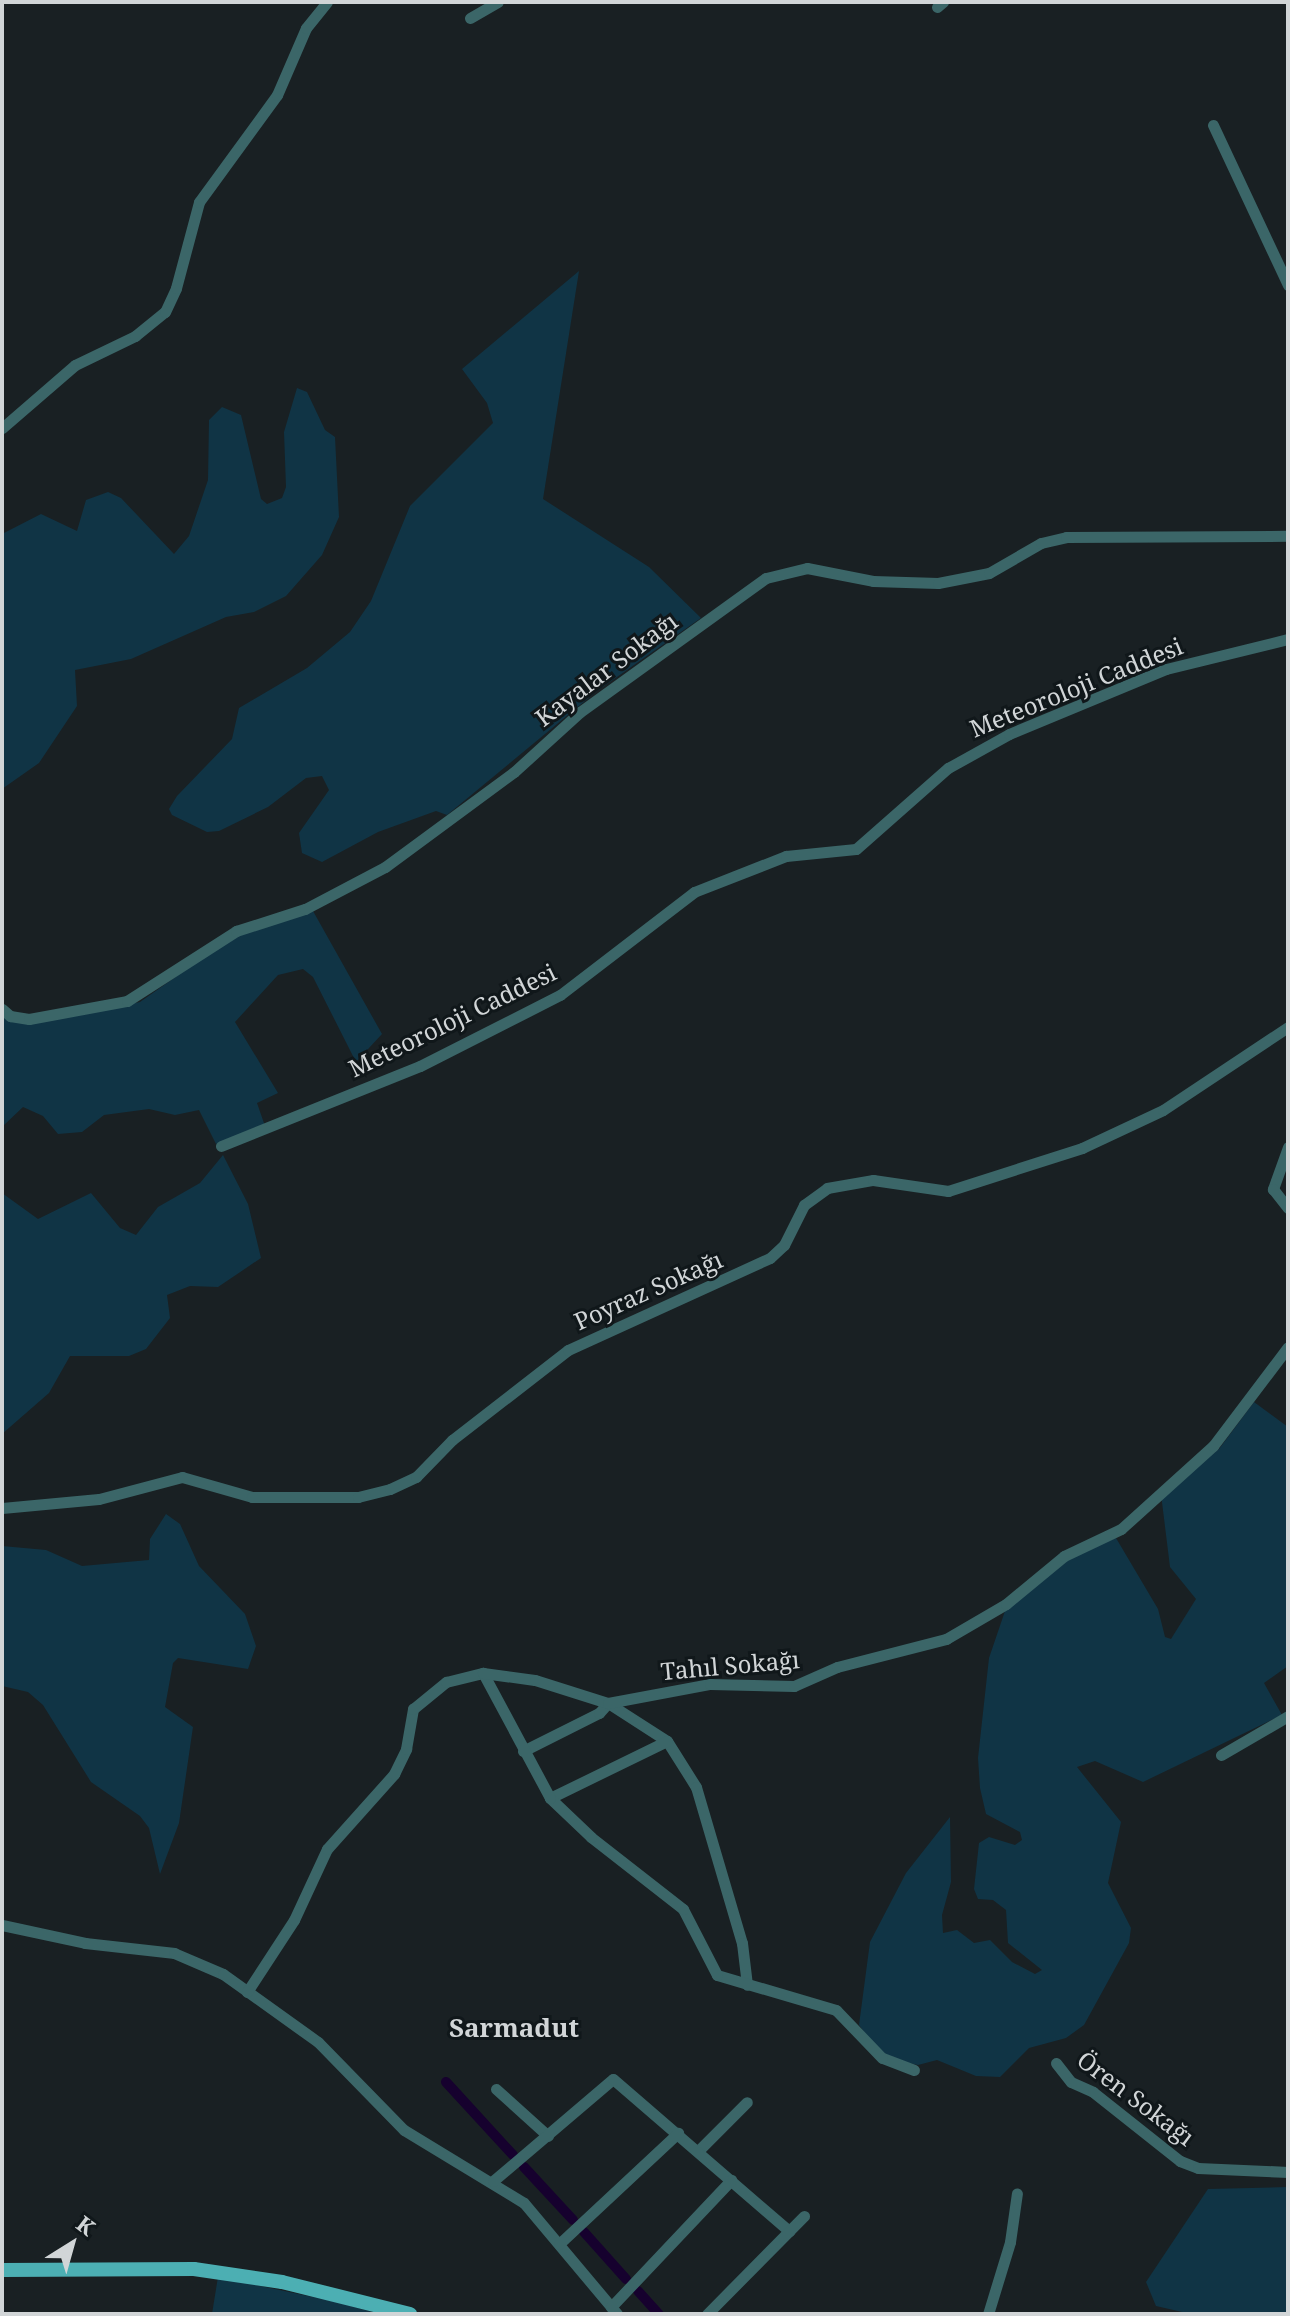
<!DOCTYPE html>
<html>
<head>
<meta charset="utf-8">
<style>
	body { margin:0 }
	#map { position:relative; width:1290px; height:2316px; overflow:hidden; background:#192023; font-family:"Noto Serif",serif }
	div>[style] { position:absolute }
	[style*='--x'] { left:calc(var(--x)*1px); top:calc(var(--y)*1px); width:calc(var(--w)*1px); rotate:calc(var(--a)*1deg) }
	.green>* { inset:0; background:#103445 }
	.canal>* { height:10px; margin:-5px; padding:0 5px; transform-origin:5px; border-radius:5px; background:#16012e }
	.minor>* { height:11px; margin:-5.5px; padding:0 5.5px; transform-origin:5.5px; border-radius:5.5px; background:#3b6668 }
	.major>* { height:14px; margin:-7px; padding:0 7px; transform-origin:7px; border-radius:7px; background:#4cafb3 }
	span { translate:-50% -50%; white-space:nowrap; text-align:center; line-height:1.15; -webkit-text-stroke:6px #10171a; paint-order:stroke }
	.street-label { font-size:24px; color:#d1d5d7 }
	.neighbourhood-label { font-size:26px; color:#d1d5d7; font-weight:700 }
	.frame { position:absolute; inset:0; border:4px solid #d1d5d7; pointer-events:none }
	.north { position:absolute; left:32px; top:2204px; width:80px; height:80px; -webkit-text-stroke:6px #10171a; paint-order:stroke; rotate:37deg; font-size:22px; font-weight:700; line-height:32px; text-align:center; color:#d1d5d7 }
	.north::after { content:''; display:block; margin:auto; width:28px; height:36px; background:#d1d5d7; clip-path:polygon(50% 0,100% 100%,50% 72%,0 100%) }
</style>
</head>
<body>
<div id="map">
	<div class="green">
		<i style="clip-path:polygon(579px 271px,543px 499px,649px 567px,701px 618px,597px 691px,447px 815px,436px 811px,378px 832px,322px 862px,302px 853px,299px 833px,329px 790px,322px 776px,306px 778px,268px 807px,219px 831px,207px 832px,172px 815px,169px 809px,177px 796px,232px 739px,239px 708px,307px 668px,350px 632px,371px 601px,410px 506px,493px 423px,487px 403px,462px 369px)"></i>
		<i style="clip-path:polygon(297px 388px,307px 392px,325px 430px,335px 437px,339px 517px,322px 555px,286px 596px,254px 612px,226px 617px,131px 659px,75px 670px,77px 706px,39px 763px,2px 789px,2px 534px,41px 514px,77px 531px,86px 500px,108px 492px,121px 498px,174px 554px,189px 536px,208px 480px,209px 420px,222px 407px,241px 415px,261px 499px,267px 504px,282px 498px,286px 487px,284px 432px)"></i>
		<i style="clip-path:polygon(313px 911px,382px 1034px,356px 1062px,313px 977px,303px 969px,278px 975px,235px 1022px,278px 1093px,257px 1103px,265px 1126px,216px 1144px,199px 1110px,175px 1115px,149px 1109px,104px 1115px,82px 1132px,58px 1134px,43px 1116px,23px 1107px,2px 1127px,2px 1015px,33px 1023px,140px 1002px,218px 947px,255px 928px)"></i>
		<i style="clip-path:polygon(223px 1155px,248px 1204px,261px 1258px,218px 1287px,190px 1286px,167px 1295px,170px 1318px,146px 1349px,129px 1356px,70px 1356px,49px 1393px,2px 1434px,2px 1193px,38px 1219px,91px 1193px,120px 1228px,136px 1235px,158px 1207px,200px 1183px)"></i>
		<i style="clip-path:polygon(1254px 1402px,1288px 1427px,1288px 1666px,1264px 1683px,1282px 1715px,1143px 1782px,1095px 1761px,1077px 1767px,1121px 1822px,1108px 1883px,1131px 1928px,1129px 1943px,1084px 2025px,1066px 2038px,1029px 2048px,1000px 2077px,976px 2076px,937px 2060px,918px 2065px,895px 2060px,875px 2047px,859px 2025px,870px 1942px,906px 1873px,950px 1817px,951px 1882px,942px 1915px,943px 1933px,957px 1930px,974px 1943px,990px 1940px,1012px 1962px,1035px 1974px,1042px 1970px,1008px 1943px,1006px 1910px,993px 1900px,978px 1899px,974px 1889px,979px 1843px,989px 1837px,1015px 1845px,1022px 1840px,1020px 1832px,986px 1814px,980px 1788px,978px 1758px,989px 1658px,1005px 1611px,1077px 1553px,1116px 1538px,1158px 1609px,1165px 1637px,1171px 1639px,1196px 1599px,1170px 1567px,1161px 1494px,1219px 1449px)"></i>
		<i style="clip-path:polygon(166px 1514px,180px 1524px,199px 1566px,245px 1614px,256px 1646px,248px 1669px,178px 1658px,173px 1663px,165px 1707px,193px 1727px,179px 1823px,160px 1874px,149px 1828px,140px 1816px,91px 1782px,43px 1705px,28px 1692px,2px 1686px,2px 1546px,46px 1550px,82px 1566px,149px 1560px,150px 1539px)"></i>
		<i style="clip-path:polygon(1288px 2187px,1288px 2314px,1191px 2314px,1156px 2306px,1146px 2282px,1208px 2189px)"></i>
		<i style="clip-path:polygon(218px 2277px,332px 2301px,380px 2314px,212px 2314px)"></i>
	</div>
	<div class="canal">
		<i style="--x:446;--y:2082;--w:99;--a:47.5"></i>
		<i style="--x:524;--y:2167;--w:72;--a:47.2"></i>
		<i style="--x:584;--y:2232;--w:63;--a:48.2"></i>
		<i style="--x:638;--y:2291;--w:31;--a:48"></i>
	</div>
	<div class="minor">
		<i style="--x:937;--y:7;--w:8;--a:-40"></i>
		<i style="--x:470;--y:18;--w:32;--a:-30"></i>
		<i style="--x:1213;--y:125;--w:177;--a:64.9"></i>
		<i style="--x:2;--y:428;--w:96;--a:-40.8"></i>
		<i style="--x:75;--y:365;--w:67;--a:-25.8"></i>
		<i style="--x:135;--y:336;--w:38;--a:-39"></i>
		<i style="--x:165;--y:312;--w:26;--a:-65"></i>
		<i style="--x:176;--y:288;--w:89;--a:-75"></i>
		<i style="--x:199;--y:202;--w:132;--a:-53.9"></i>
		<i style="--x:277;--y:95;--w:73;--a:-66.6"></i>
		<i style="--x:306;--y:28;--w:33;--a:-51"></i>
		<i style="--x:2;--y:1009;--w:11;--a:41"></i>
		<i style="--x:10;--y:1016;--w:19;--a:9"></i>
		<i style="--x:29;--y:1019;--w:100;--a:-10.4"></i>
		<i style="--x:127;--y:1001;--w:130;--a:-32.7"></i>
		<i style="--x:236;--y:931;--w:72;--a:-17.7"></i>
		<i style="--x:305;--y:909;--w:90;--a:-27.7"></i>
		<i style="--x:385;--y:867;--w:160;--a:-36.4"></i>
		<i style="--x:514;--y:772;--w:89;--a:-42.3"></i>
		<i style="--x:580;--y:712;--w:229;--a:-35.8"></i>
		<i style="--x:766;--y:578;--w:42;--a:-13.7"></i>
		<i style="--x:807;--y:568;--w:67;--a:11.1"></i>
		<i style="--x:873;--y:581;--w:65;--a:1.8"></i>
		<i style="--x:938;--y:583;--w:52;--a:-11.1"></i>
		<i style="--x:989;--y:573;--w:60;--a:-30"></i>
		<i style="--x:1041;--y:543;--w:26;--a:-13"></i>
		<i style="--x:1066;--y:537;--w:222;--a:-0.3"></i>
		<i style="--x:221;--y:1146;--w:214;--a:-21.9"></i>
		<i style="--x:420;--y:1066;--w:157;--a:-26.9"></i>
		<i style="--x:560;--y:995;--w:169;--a:-37.5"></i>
		<i style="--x:694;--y:892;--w:99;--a:-21.4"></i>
		<i style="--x:786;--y:856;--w:70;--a:-5.7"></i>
		<i style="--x:856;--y:849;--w:123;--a:-41.4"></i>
		<i style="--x:948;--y:768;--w:70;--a:-29.1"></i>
		<i style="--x:1009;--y:734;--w:170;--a:-22.5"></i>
		<i style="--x:1166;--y:669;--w:126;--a:-13.8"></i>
		<i style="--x:1288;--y:1147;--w:45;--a:109.7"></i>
		<i style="--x:1273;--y:1189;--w:24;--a:52"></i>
		<i style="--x:2;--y:1508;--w:97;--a:-5.3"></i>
		<i style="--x:99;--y:1499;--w:86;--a:-14.8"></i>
		<i style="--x:182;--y:1477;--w:73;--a:15.9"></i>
		<i style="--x:252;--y:1497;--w:106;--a:0"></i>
		<i style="--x:358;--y:1497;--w:33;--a:-14"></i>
		<i style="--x:390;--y:1489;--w:29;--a:-25"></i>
		<i style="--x:416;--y:1477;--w:52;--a:-45.8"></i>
		<i style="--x:452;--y:1440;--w:147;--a:-37.8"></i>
		<i style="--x:568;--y:1350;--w:222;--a:-24.5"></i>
		<i style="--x:770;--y:1258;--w:19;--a:-43"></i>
		<i style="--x:784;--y:1245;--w:45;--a:-63.4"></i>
		<i style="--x:804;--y:1205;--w:29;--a:-36"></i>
		<i style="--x:827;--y:1188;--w:47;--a:-9.9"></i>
		<i style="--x:873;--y:1180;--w:76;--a:8.3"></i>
		<i style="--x:948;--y:1191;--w:141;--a:-17.8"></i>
		<i style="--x:1082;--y:1148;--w:89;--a:-25.1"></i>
		<i style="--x:1163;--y:1110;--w:150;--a:-33.6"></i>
		<i style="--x:523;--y:1751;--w:85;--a:-26.6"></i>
		<i style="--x:599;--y:1713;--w:13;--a:-48"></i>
		<i style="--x:608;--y:1703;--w:70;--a:32.8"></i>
		<i style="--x:667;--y:1741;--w:54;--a:57.8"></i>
		<i style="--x:696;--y:1787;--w:163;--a:73.6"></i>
		<i style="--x:742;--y:1943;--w:42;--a:83.2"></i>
		<i style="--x:1221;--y:1755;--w:78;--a:-30.2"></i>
		<i style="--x:550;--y:1798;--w:130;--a:-26"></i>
		<i style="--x:2;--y:1925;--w:85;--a:12.2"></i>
		<i style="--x:85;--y:1943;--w:90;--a:6.4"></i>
		<i style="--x:174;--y:1953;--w:53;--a:23.2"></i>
		<i style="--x:223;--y:1974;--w:117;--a:35.6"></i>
		<i style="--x:318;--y:2042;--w:123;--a:45.7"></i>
		<i style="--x:404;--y:2130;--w:140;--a:31.3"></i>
		<i style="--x:524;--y:2203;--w:145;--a:50"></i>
		<i style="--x:247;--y:1992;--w:86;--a:-56.9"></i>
		<i style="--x:294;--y:1920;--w:78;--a:-65.1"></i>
		<i style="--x:327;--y:1849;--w:101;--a:-48.2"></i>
		<i style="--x:394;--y:1774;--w:28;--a:-64"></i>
		<i style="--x:406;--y:1749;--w:41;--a:-80.1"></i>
		<i style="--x:413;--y:1709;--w:43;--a:-39.3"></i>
		<i style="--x:446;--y:1682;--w:38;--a:-14"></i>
		<i style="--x:1056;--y:2063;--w:24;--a:52"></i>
		<i style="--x:1071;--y:2082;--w:24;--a:24"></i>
		<i style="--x:1093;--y:2092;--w:111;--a:38.4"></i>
		<i style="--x:1180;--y:2161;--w:19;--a:21"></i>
		<i style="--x:1198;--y:2168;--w:90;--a:2.5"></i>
		<i style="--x:914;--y:2070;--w:34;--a:-159"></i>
		<i style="--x:882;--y:2058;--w:66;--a:-133.8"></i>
		<i style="--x:836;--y:2010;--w:124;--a:-163.6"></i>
		<i style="--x:717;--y:1975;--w:74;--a:-117.3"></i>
		<i style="--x:683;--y:1909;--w:117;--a:-142"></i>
		<i style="--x:591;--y:1837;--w:57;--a:-136.4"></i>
		<i style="--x:550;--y:1798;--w:142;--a:-118.2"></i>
		<i style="--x:483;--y:1673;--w:52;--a:7.7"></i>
		<i style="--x:535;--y:1680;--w:77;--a:17.5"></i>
		<i style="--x:608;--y:1703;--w:104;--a:-10.6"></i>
		<i style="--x:710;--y:1684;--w:84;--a:1.4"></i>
		<i style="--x:794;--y:1686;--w:47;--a:-23.8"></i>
		<i style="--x:837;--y:1667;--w:113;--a:-14.4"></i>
		<i style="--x:946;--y:1639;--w:69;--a:-30.3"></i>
		<i style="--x:1006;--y:1604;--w:75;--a:-39.6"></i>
		<i style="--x:1064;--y:1556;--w:63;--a:-25.3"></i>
		<i style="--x:1121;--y:1529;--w:124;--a:-42.1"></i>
		<i style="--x:1213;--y:1446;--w:124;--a:-52.9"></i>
		<i style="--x:496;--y:2089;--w:70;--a:42.1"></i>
		<i style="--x:698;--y:2151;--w:69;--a:-45"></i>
		<i style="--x:493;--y:2181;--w:157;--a:-40.4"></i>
		<i style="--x:613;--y:2079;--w:233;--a:40.8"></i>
		<i style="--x:559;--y:2244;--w:163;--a:-43"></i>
		<i style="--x:611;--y:2307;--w:175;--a:-46.6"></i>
		<i style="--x:707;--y:2314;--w:138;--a:-45.3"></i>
		<i style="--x:988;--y:2314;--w:75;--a:-73"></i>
		<i style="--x:1010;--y:2242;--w:49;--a:-81.9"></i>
	</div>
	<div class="major">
		<i style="--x:2;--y:2270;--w:192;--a:-0.3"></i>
		<i style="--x:194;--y:2269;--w:89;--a:8.4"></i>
		<i style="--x:282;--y:2282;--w:132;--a:14"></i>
	</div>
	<div class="street-label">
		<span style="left:606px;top:669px;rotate:-37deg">Kayalar Sokağı</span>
		<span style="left:1076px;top:687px;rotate:-22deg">Meteoroloji Caddesi</span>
		<span style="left:452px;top:1020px;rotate:-26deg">Meteoroloji Caddesi</span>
		<span style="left:648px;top:1290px;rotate:-24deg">Poyraz Sokağı</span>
		<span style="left:730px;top:1665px;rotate:-5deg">Tahıl Sokağı</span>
		<span style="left:1136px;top:2098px;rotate:37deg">Ören Sokağı</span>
	</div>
	<div class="neighbourhood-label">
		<span style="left:514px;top:2028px">Sarmadut</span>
	</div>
	<div class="frame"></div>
	<div class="north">K</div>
</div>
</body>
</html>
